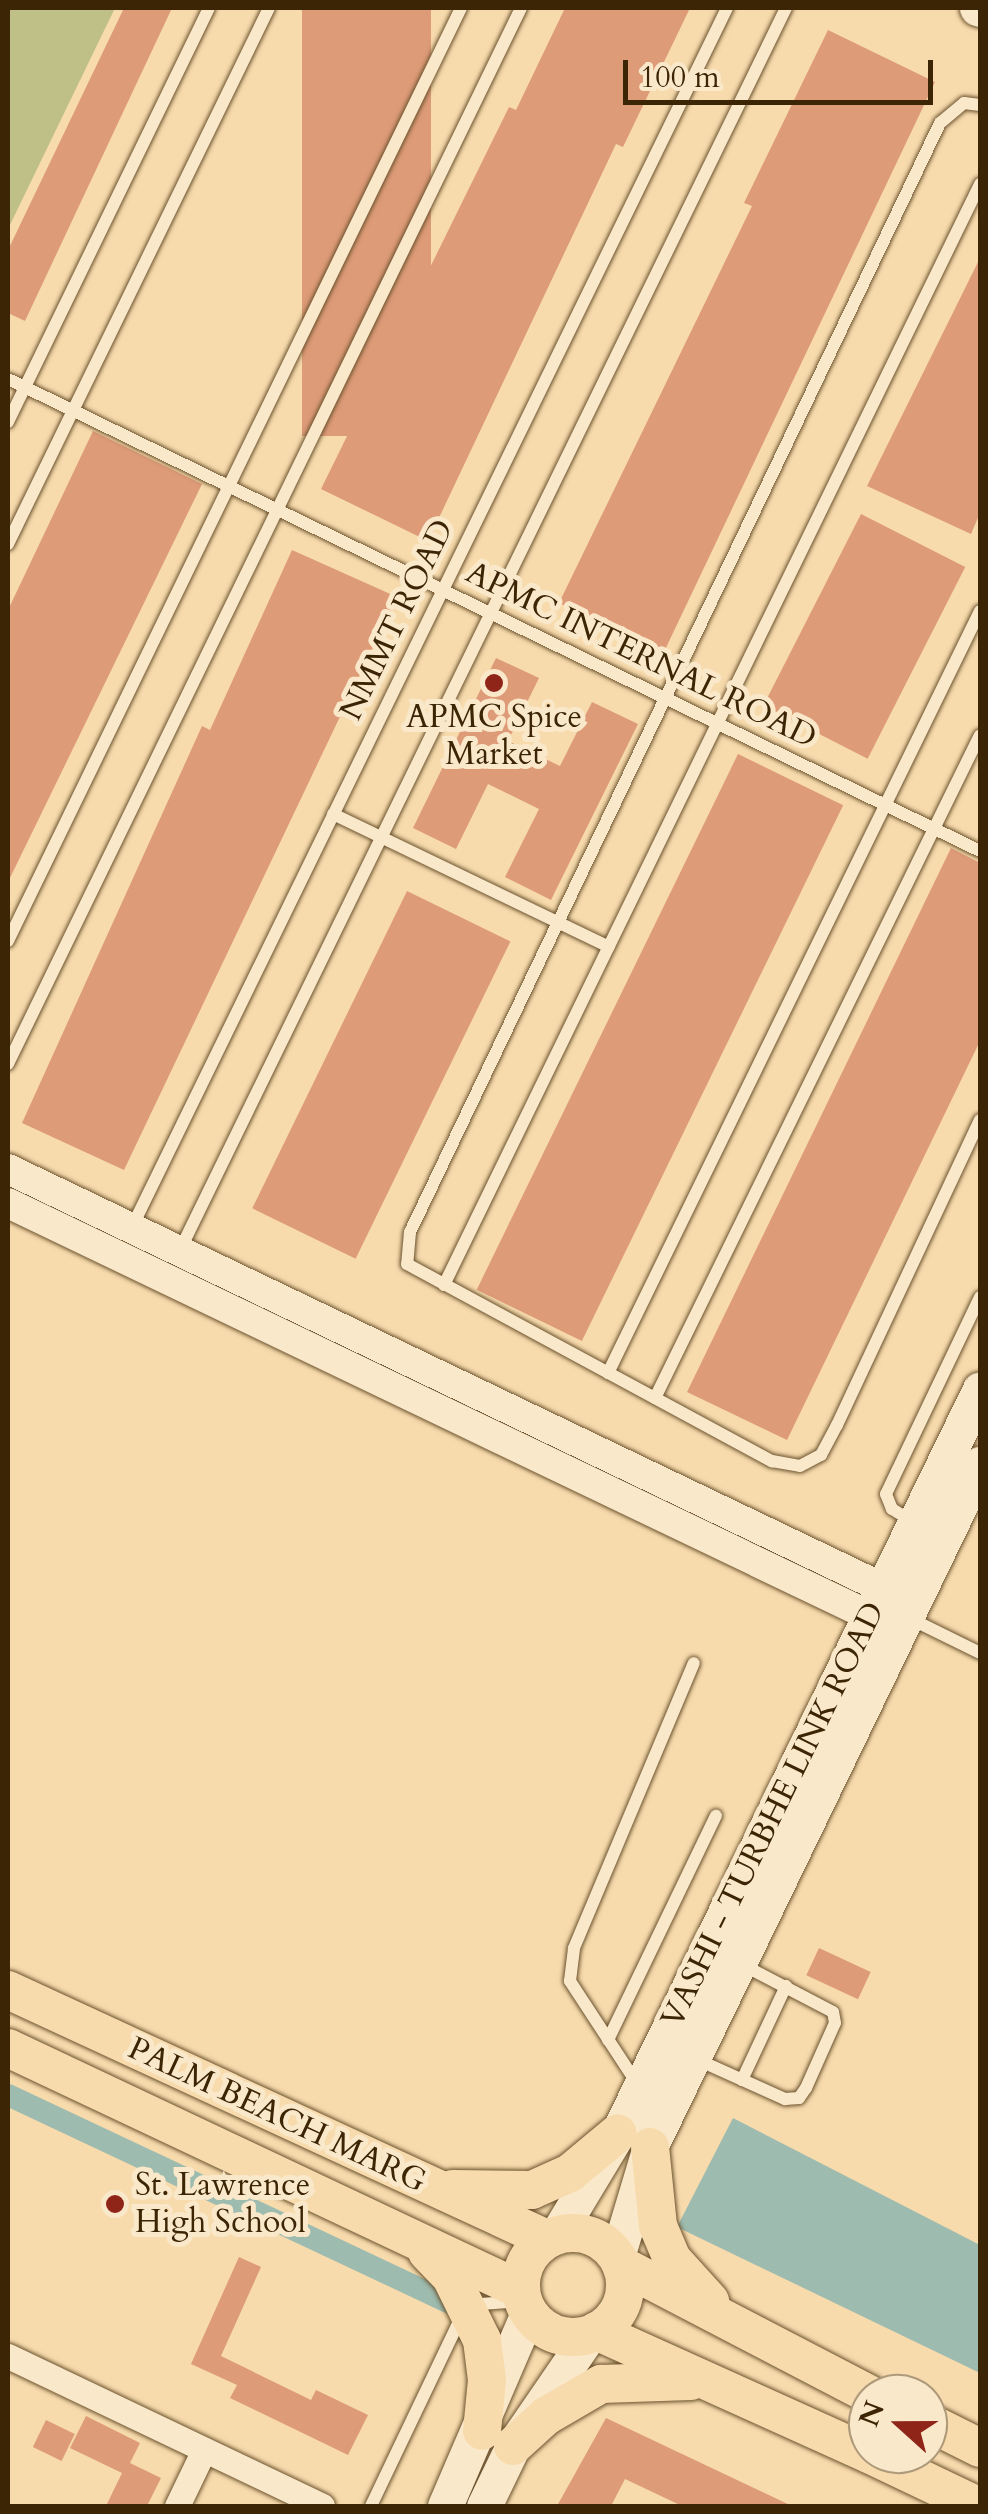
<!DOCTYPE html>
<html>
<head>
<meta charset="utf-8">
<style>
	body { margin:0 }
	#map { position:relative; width:988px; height:2514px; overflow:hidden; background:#f7dbad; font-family:Cardo,serif }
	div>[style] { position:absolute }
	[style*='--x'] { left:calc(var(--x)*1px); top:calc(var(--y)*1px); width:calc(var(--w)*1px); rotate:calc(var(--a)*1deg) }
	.green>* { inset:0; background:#bfbf88 }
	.water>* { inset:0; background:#9dbbaf }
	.canal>* { height:22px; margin:-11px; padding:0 11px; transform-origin:11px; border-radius:11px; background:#9dbbaf }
	.building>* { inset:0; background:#de9b78; transform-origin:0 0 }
	.roads { filter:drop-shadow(0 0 2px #6b522e) drop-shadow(0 0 2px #6b522e) }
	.service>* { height:12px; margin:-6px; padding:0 6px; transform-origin:6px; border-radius:6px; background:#fae8ca }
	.minor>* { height:25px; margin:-12.5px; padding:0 12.5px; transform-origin:12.5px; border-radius:12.5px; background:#fae8ca }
	.tertiary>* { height:30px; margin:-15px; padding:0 15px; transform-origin:15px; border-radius:15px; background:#fae8ca }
	.secondary>* { height:35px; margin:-17.5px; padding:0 17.5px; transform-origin:17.5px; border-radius:17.5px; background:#fae8ca }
	.primary>* { height:38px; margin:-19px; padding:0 19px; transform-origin:19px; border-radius:19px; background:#f7dbad }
	.primary>.ring { margin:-19px; padding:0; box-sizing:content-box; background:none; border:38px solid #f7dbad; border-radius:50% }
	.dots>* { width:28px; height:28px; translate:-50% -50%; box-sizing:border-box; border:5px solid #fae8ca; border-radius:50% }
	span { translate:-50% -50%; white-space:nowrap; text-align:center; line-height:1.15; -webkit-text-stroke:10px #fae8ca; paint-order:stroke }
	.street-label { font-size:32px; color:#3c2504 }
	.poi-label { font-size:32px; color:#3c2504 }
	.left { translate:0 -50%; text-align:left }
	.frame { position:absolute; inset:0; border:10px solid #3c2504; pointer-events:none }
	.north { position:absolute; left:848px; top:2374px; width:100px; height:100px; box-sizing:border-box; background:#fae8ca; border:2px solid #ae9a7b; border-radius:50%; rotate:291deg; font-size:28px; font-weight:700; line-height:40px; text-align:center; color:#3c2504 }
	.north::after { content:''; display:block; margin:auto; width:35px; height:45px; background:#8f2418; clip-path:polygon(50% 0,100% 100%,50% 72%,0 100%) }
	.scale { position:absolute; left:623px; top:60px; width:310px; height:45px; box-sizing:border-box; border:5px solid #3c2504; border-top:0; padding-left:12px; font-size:30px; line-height:35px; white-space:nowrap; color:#3c2504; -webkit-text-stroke:8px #fae8ca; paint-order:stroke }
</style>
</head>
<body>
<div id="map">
	<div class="green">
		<i style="clip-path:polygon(8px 8px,115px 8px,8px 229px)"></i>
	</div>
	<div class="water">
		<i style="clip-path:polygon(733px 2118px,980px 2245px,980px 2373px,677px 2227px)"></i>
	</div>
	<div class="canal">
		<i style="--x:8;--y:2095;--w:489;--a:25.2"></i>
	</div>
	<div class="building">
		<i style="clip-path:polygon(124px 8px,172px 8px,25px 321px,8px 313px,8px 250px)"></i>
		<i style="left:302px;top:8px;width:129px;height:428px"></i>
		<i style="clip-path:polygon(565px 8px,690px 8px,623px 147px,616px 144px,428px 541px,321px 489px,509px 107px,516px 110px)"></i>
		<i style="clip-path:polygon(828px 30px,935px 82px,663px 654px,559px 603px,752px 206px,744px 203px)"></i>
		<i style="clip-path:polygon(980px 258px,980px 513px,971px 534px,867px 486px)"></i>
		<i style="clip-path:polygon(93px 431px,202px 484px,8px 882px,8px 610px)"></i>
		<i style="left:861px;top:514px;width:117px;height:215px;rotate:27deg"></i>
		<i style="clip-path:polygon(292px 550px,397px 597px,124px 1170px,22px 1123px,202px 726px,210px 730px)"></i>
		<i style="clip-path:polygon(496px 658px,539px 678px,508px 741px,560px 766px,592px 702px,638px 724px,551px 900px,505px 877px,539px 809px,488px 784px,456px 849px,413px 828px)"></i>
		<i style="left:738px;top:754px;width:117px;height:596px;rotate:26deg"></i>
		<i style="clip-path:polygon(951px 848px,980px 863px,980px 1041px,787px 1440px,687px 1392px)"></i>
		<i style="left:407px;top:891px;width:115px;height:353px;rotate:26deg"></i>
		<i style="left:819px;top:1948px;width:57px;height:30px;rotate:25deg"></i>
		<i style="clip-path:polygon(239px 2257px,261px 2267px,221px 2356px,311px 2400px,316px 2390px,368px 2415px,348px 2455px,230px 2398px,237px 2385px,191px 2364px)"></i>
		<i style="clip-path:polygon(86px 2416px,140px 2443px,130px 2463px,161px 2478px,147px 2506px,106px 2506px,122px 2473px,70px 2448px)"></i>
		<i style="clip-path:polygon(606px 2418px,792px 2506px,682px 2506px,625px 2479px,611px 2506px,557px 2506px)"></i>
		<i style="left:46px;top:2420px;width:32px;height:30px;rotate:26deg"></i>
	</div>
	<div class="roads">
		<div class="service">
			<i style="--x:980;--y:105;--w:16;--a:-173"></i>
			<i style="--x:964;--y:103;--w:31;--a:140"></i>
			<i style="--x:940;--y:123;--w:1229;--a:115.54"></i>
			<i style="--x:410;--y:1232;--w:32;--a:95"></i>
			<i style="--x:407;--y:1264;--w:415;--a:28.4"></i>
			<i style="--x:772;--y:1461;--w:28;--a:10"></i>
			<i style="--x:800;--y:1466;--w:24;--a:-28"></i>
			<i style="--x:821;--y:1455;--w:34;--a:-62"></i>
			<i style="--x:837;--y:1425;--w:337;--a:-64.9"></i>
			<i style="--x:8;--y:379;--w:1081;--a:25.9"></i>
			<i style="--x:8;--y:422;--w:460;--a:-64.1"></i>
			<i style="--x:8;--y:544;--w:596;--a:-64.04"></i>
			<i style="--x:333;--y:814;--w:306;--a:25.7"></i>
			<i style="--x:8;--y:941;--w:1037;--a:-64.1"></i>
			<i style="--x:8;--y:1064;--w:1174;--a:-64.09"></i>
			<i style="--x:132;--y:1227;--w:1356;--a:-63.98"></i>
			<i style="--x:180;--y:1250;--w:1382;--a:-63.99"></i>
			<i style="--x:444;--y:1285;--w:1225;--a:-64.04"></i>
			<i style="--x:608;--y:1373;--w:848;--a:-63.98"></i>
			<i style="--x:655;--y:1398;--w:738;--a:-63.89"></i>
			<i style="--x:913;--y:1522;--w:25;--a:-148"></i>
			<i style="--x:892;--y:1509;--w:16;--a:-112"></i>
			<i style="--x:886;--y:1494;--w:218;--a:-64.5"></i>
			<i style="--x:909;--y:1618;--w:79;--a:26.2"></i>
			<i style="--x:608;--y:2040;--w:249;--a:-64.3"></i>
			<i style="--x:696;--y:2059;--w:98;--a:24.2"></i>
			<i style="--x:785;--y:2099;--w:14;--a:-4"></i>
			<i style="--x:799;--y:2098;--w:12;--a:-55"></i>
			<i style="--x:806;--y:2088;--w:71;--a:-66"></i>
			<i style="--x:835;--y:2023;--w:11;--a:-100"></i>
			<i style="--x:833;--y:2012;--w:104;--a:-152.4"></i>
			<i style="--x:742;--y:2080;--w:104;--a:-64.9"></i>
			<i style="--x:636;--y:2082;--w:121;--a:-123.2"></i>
			<i style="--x:570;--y:1981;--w:33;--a:-83"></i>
			<i style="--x:574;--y:1948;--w:309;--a:-67.2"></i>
			<i style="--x:371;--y:2506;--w:223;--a:-64.5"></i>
			<i style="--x:467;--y:2305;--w:55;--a:-4.2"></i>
		</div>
		<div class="minor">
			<i style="--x:8;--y:2356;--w:348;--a:25.5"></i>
			<i style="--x:177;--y:2506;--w:62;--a:-64.3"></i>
		</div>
		<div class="tertiary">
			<i style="--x:8;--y:1169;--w:970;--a:25.59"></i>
			<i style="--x:883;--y:1588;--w:21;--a:49"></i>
			<i style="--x:8;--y:1203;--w:956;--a:25.6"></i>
			<i style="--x:870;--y:1616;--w:24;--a:0"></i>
		</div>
		<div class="secondary">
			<i style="--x:977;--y:8;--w:3;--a:18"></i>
			<i style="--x:556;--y:2236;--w:120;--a:-59"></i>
			<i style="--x:618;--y:2133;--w:827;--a:-64.05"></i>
			<i style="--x:617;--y:2257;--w:115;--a:-73.3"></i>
			<i style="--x:650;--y:2147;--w:759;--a:-64.21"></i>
			<i style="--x:445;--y:2506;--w:210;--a:-66.7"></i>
			<i style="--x:484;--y:2506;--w:67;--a:-64.2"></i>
			<i style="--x:513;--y:2446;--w:135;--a:-55.6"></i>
		</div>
		<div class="primary">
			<i style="--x:8;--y:1990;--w:594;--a:24.8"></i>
			<i style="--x:8;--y:2048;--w:567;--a:25.25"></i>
			<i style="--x:650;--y:2147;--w:79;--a:84.2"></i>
			<i style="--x:658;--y:2226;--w:36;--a:67"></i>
			<i style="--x:672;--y:2259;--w:57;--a:47.9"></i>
			<i style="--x:453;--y:2189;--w:79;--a:0.7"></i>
			<i style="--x:532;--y:2190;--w:42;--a:-24.1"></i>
			<i style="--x:570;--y:2173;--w:62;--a:-39.8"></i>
			<i class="ring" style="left:521px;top:2233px;width:66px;height:66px"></i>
			<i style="--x:427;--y:2252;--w:35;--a:46"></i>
			<i style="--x:451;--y:2277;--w:70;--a:63.8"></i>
			<i style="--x:482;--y:2340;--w:40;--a:82.9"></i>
			<i style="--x:487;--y:2380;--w:51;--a:95.6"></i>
			<i style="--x:621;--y:2265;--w:280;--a:27.5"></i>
			<i style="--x:596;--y:2331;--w:299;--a:24.3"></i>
			<i style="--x:928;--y:2422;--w:58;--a:26.6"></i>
			<i style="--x:513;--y:2446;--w:45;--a:-42.3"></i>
			<i style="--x:546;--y:2416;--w:64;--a:-30.2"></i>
			<i style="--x:601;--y:2384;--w:90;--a:-1.9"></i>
			<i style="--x:869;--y:2454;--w:121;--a:25.5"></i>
		</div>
	</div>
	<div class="dots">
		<i style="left:494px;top:683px;background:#8f2418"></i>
		<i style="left:115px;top:2204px;background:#8f2418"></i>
	</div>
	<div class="street-label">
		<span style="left:397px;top:620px;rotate:-64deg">NMMT ROAD</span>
		<span style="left:641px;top:655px;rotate:26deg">APMC INTERNAL ROAD</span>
		<span style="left:773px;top:1815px;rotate:-64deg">VASHI - TURBHE LINK ROAD</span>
		<span style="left:277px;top:2115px;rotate:25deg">PALM BEACH MARG</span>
	</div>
	<div class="poi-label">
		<span style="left:494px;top:736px">APMC Spice<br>Market</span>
		<span class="left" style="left:135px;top:2204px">St. Lawrence<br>High School</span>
	</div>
	<div class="frame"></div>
	<div class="north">N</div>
	<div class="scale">100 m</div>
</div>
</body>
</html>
